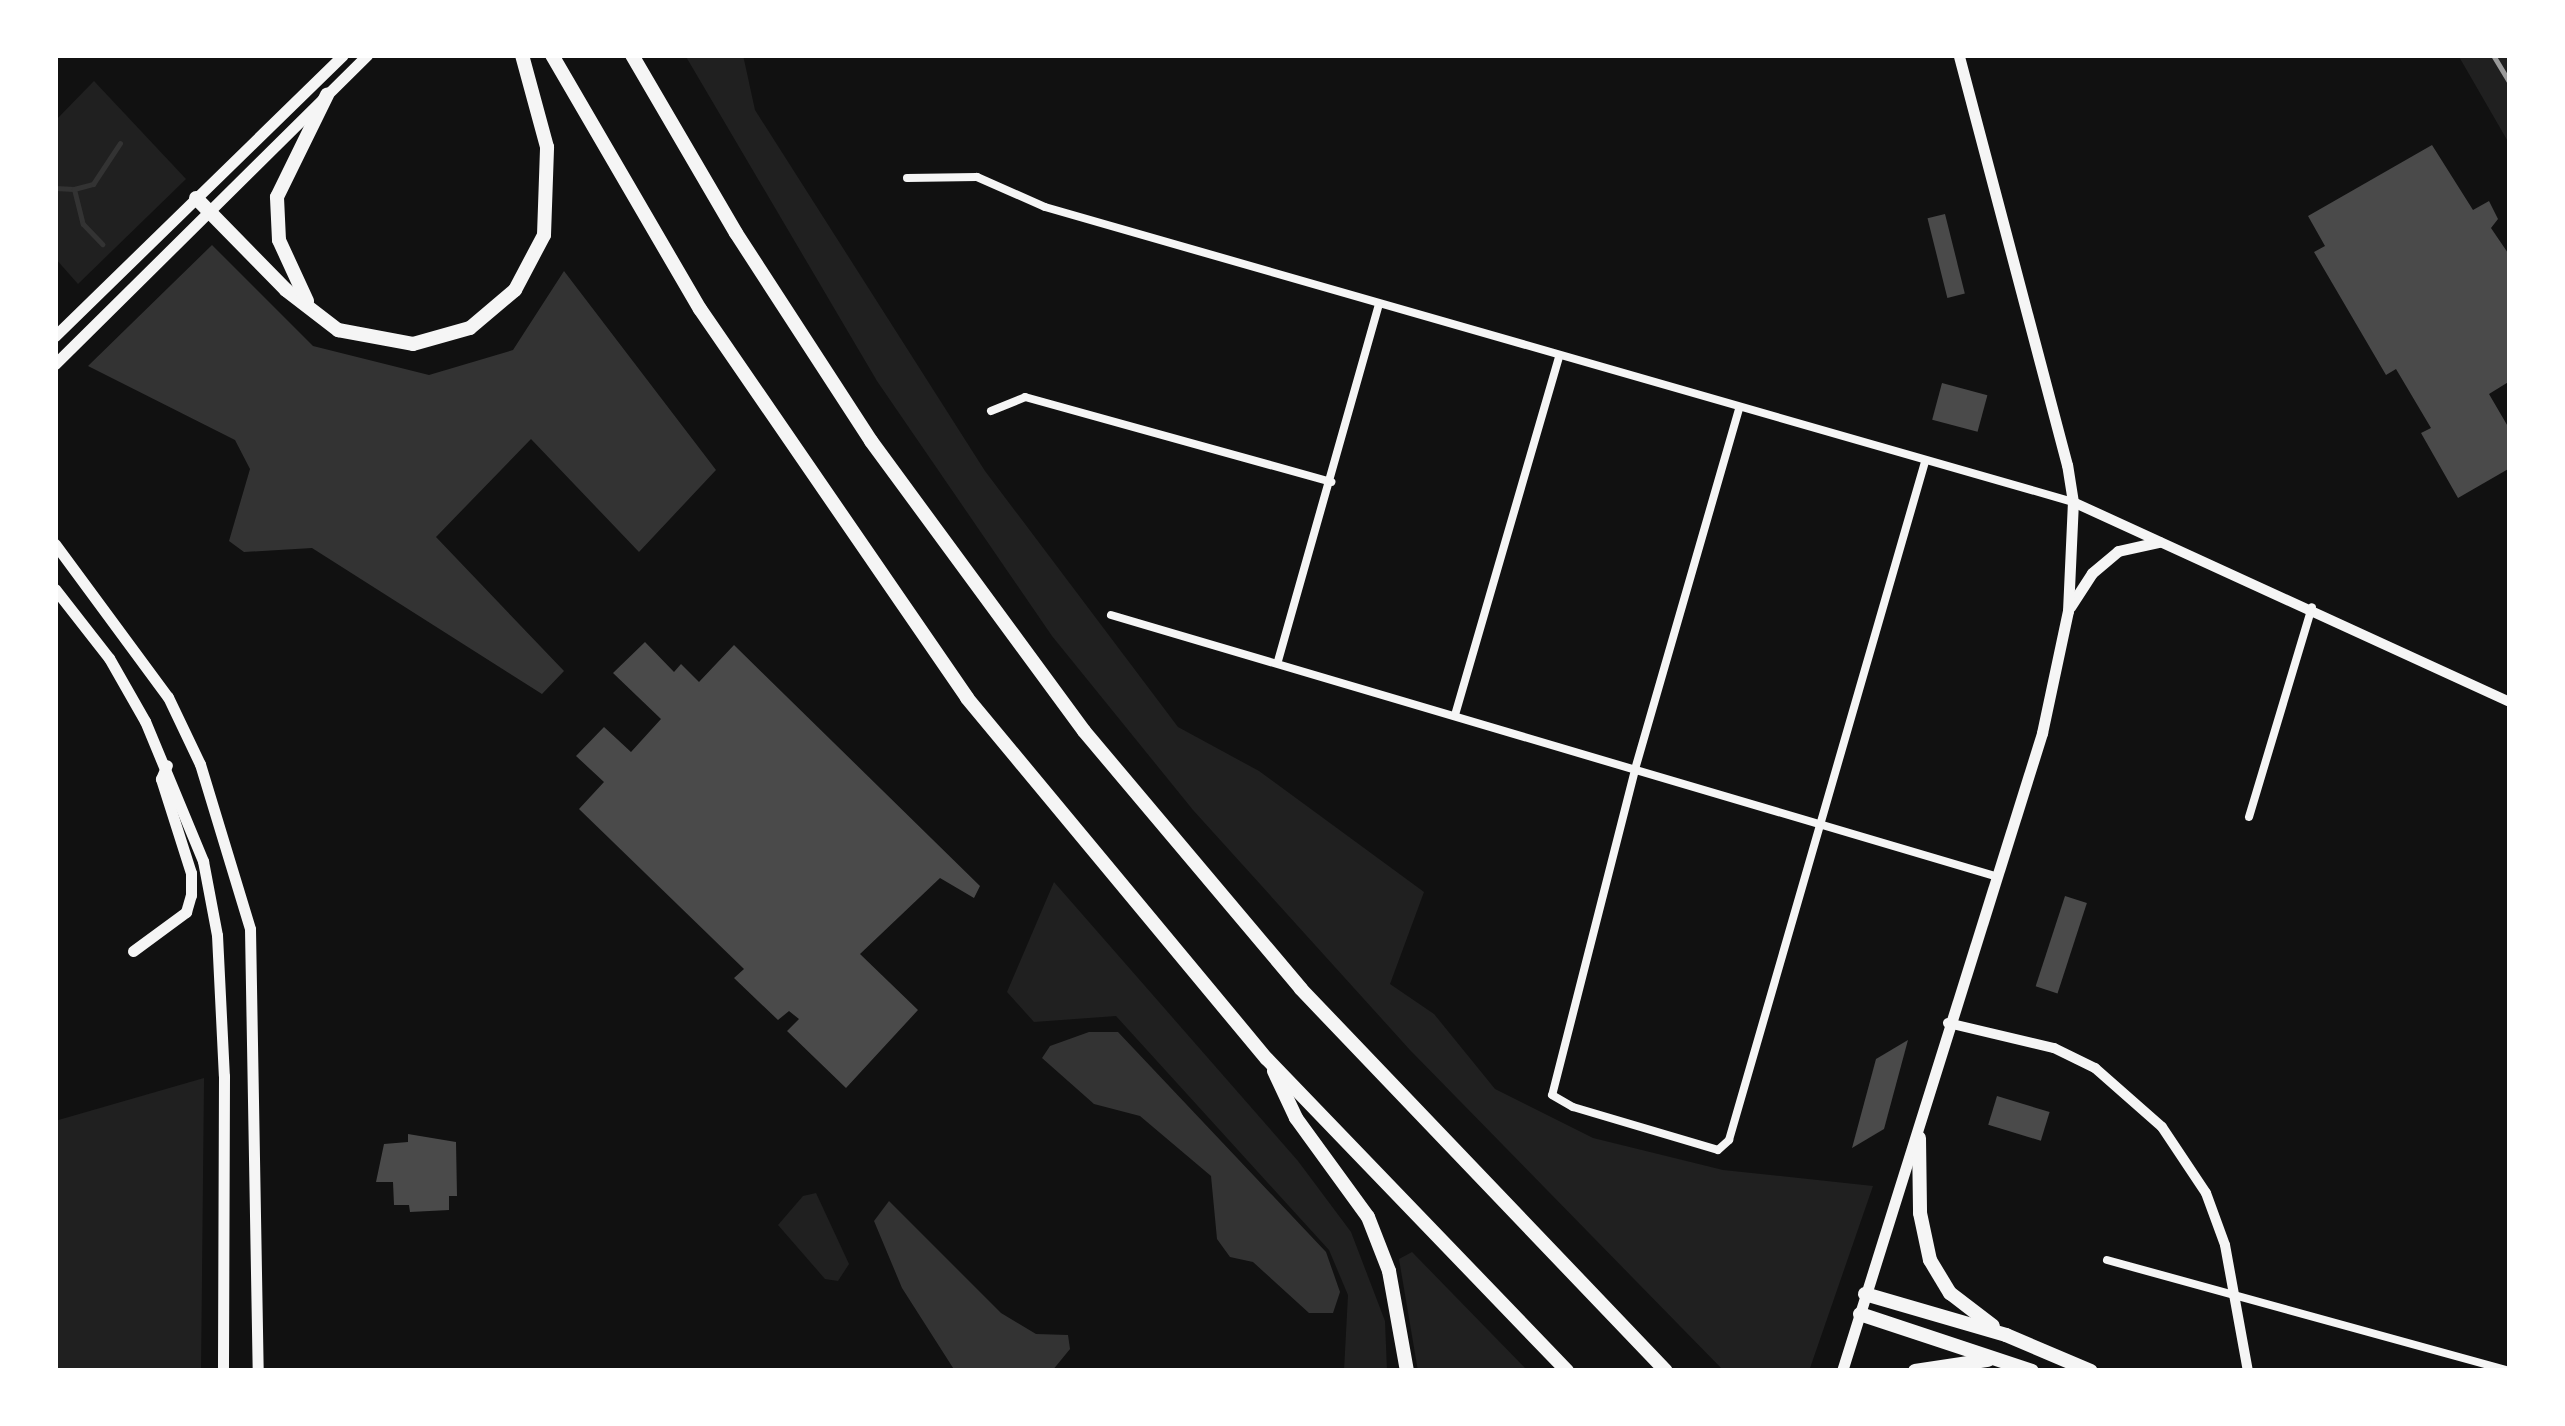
<!DOCTYPE html>
<html>
<head>
<meta charset="utf-8">
<style>
	body { margin:0 }
	#map { position:relative; width:2565px; height:1426px; overflow:hidden; background:#111; font-family:"Nunito Sans",sans-serif }
	div>[style] { position:absolute }
	[style*='--x'] { left:calc(var(--x)*1px); top:calc(var(--y)*1px); width:calc(var(--w)*1px); rotate:calc(var(--a)*1deg) }
	.green>* { inset:0; background:#202020 }
	.water>* { inset:0; background:#333 }
	.stream>* { height:5px; margin:-2.5px; padding:0 2.5px; transform-origin:2.5px; border-radius:2.5px; background:#333 }
	.building>* { inset:0; background:#4a4a4a; transform-origin:0 0 }
	.minor>* { height:8px; margin:-4px; padding:0 4px; transform-origin:4px; border-radius:4px; background:#f5f5f5 }
	.tertiary>* { height:10px; margin:-5px; padding:0 5px; transform-origin:5px; border-radius:5px; background:#f5f5f5 }
	.secondary>* { height:11px; margin:-5.5px; padding:0 5.5px; transform-origin:5.5px; border-radius:5.5px; background:#f5f5f5 }
	.motorway>* { height:14px; margin:-7px; padding:0 7px; transform-origin:7px; border-radius:7px; background:#f5f5f5 }
	.rail>* { height:5px; margin:-2.5px; padding:0 2.5px; transform-origin:2.5px; border-radius:2.5px; background:#9a9a9a }
	span { translate:-50% -50%; white-space:nowrap; text-align:center; line-height:1.15; -webkit-text-stroke:10px #fff; paint-order:stroke }
	.frame { position:absolute; inset:0; border:58px solid #fff; pointer-events:none }
</style>
</head>
<body>
<div id="map">
	<div class="green">
		<i style="clip-path:polygon(685px 55px,743px 55px,755px 110px,985px 471px,1178px 727px,1259px 771px,1424px 892px,1390px 984px,1434px 1014px,1495px 1089px,1593px 1138px,1723px 1170px,1873px 1186px,1809px 1371px,1724px 1371px,1410px 1050px,1193px 810px,1052px 636px,877px 381px)"></i>
		<i style="clip-path:polygon(2458px 55px,2510px 55px,2510px 145px,2469px 74px)"></i>
		<i style="clip-path:polygon(94px 81px,186px 179px,78px 284px,55px 258px,55px 121px)"></i>
		<i style="clip-path:polygon(1054px 882px,1298px 1161px,1351px 1232px,1385px 1321px,1387px 1371px,1344px 1371px,1348px 1295px,1329px 1250px,1116px 1016px,1034px 1022px,1007px 992px)"></i>
		<i style="clip-path:polygon(204px 1078px,201px 1371px,55px 1371px,55px 1121px)"></i>
		<i style="clip-path:polygon(816px 1193px,849px 1264px,838px 1281px,825px 1279px,778px 1225px,803px 1196px)"></i>
		<i style="clip-path:polygon(1412px 1252px,1528px 1371px,1418px 1371px,1399px 1259px)"></i>
	</div>
	<div class="water">
		<i style="clip-path:polygon(212px 245px,313px 346px,429px 375px,513px 350px,564px 271px,716px 470px,639px 552px,531px 439px,436px 537px,564px 671px,542px 694px,312px 548px,244px 552px,229px 541px,250px 469px,235px 440px,88px 366px)"></i>
		<i style="clip-path:polygon(1089px 1032px,1118px 1032px,1326px 1252px,1340px 1292px,1333px 1313px,1309px 1313px,1253px 1262px,1230px 1257px,1217px 1239px,1211px 1176px,1140px 1116px,1094px 1104px,1042px 1058px,1050px 1046px)"></i>
		<i style="clip-path:polygon(889px 1201px,1001px 1313px,1036px 1334px,1068px 1335px,1070px 1349px,1052px 1371px,955px 1371px,902px 1288px,874px 1221px)"></i>
	</div>
	<div class="stream">
		<i style="--x:55;--y:188;--w:19;--a:3"></i>
		<i style="--x:74;--y:189;--w:36;--a:76"></i>
		<i style="--x:83;--y:224;--w:28;--a:46"></i>
		<i style="--x:74;--y:189;--w:20;--a:-15"></i>
		<i style="--x:93;--y:184;--w:49;--a:-56.6"></i>
	</div>
	<div class="building">
		<i style="clip-path:polygon(2432px 145px,2473px 210px,2489px 201px,2498px 219px,2491px 228px,2510px 256px,2510px 381px,2489px 394px,2510px 430px,2510px 468px,2458px 498px,2421px 433px,2431px 428px,2396px 369px,2386px 375px,2314px 252px,2325px 246px,2308px 216px)"></i>
		<i style="left:1945px;top:214px;width:82px;height:18px;rotate:76deg"></i>
		<i style="left:1942px;top:383px;width:47px;height:38px;rotate:15deg"></i>
		<i style="clip-path:polygon(645px 642px,674px 672px,681px 664px,699px 682px,734px 645px,980px 886px,974px 898px,940px 878px,860px 954px,918px 1010px,846px 1088px,787px 1031px,799px 1019px,789px 1011px,778px 1020px,734px 978px,744px 969px,579px 809px,604px 782px,576px 756px,604px 727px,631px 752px,661px 719px,613px 673px)"></i>
		<i style="left:2065px;top:896px;width:23px;height:95px;rotate:18deg"></i>
		<i style="clip-path:polygon(1908px 1040px,1884px 1129px,1852px 1148px,1876px 1059px)"></i>
		<i style="left:1997px;top:1096px;width:55px;height:30px;rotate:17deg"></i>
		<i style="clip-path:polygon(408px 1134px,456px 1142px,457px 1196px,449px 1196px,449px 1210px,410px 1212px,409px 1205px,394px 1205px,393px 1182px,376px 1182px,384px 1144px,408px 1142px)"></i>
	</div>
	<div class="minor">
		<i style="--x:907;--y:178;--w:70;--a:-0.8"></i>
		<i style="--x:977;--y:177;--w:74;--a:23.8"></i>
		<i style="--x:1045;--y:207;--w:1069;--a:16.01"></i>
		<i style="--x:1739;--y:409;--w:376;--a:106.1"></i>
		<i style="--x:1635;--y:770;--w:335;--a:104.3"></i>
		<i style="--x:1552;--y:1095;--w:24;--a:30"></i>
		<i style="--x:1573;--y:1107;--w:151;--a:16.5"></i>
		<i style="--x:1718;--y:1150;--w:15;--a:-42"></i>
		<i style="--x:1729;--y:1140;--w:706;--a:-73.88"></i>
		<i style="--x:991;--y:411;--w:37;--a:-22"></i>
		<i style="--x:1025;--y:397;--w:318;--a:15.5"></i>
		<i style="--x:1111;--y:615;--w:922;--a:16.45"></i>
		<i style="--x:1278;--y:661;--w:370;--a:-74.2"></i>
		<i style="--x:1455;--y:715;--w:374;--a:-73.8"></i>
		<i style="--x:2249;--y:817;--w:219;--a:-73.3"></i>
		<i style="--x:2107;--y:1260;--w:417;--a:15.4"></i>
	</div>
	<div class="tertiary">
		<i style="--x:2073;--y:502;--w:481;--a:24.6"></i>
		<i style="--x:1948;--y:1023;--w:109;--a:13.3"></i>
		<i style="--x:2054;--y:1048;--w:46;--a:26"></i>
		<i style="--x:2095;--y:1068;--w:89;--a:41.4"></i>
		<i style="--x:2162;--y:1127;--w:79;--a:56.3"></i>
		<i style="--x:2206;--y:1193;--w:55;--a:69.9"></i>
		<i style="--x:2225;--y:1245;--w:128;--a:79.7"></i>
	</div>
	<div class="secondary">
		<i style="--x:55;--y:336;--w:402;--a:-44.3"></i>
		<i style="--x:55;--y:364;--w:439;--a:-44.7"></i>
		<i style="--x:55;--y:544;--w:190;--a:53.6"></i>
		<i style="--x:168;--y:697;--w:74;--a:64.5"></i>
		<i style="--x:200;--y:764;--w:172;--a:73.1"></i>
		<i style="--x:250;--y:929;--w:442;--a:89"></i>
		<i style="--x:55;--y:589;--w:88;--a:52"></i>
		<i style="--x:109;--y:658;--w:73;--a:60.3"></i>
		<i style="--x:145;--y:721;--w:152;--a:67.5"></i>
		<i style="--x:203;--y:861;--w:75;--a:79.3"></i>
		<i style="--x:217;--y:935;--w:141;--a:87.2"></i>
		<i style="--x:224;--y:1076;--w:295;--a:90.2"></i>
		<i style="--x:2070;--y:607;--w:40;--a:-57.1"></i>
		<i style="--x:2092;--y:573;--w:34;--a:-40"></i>
		<i style="--x:2118;--y:551;--w:42;--a:-12.4"></i>
		<i style="--x:133;--y:951;--w:66;--a:-36.3"></i>
		<i style="--x:186;--y:912;--w:18;--a:-74"></i>
		<i style="--x:191;--y:895;--w:22;--a:-90"></i>
		<i style="--x:191;--y:873;--w:99;--a:-107.7"></i>
		<i style="--x:161;--y:779;--w:15;--a:-67"></i>
		<i style="--x:1842;--y:1371;--w:669;--a:-72.59"></i>
		<i style="--x:2042;--y:733;--w:125;--a:-78"></i>
		<i style="--x:2068;--y:611;--w:109;--a:-87.4"></i>
		<i style="--x:2073;--y:502;--w:37;--a:-99"></i>
		<i style="--x:2067;--y:465;--w:424;--a:-104.8"></i>
	</div>
	<div class="motorway">
		<i style="--x:552;--y:55;--w:294;--a:59.8"></i>
		<i style="--x:700;--y:309;--w:472;--a:55.5"></i>
		<i style="--x:967;--y:698;--w:469;--a:50.3"></i>
		<i style="--x:1267;--y:1059;--w:433;--a:46.1"></i>
		<i style="--x:632;--y:55;--w:206;--a:59.7"></i>
		<i style="--x:736;--y:233;--w:248;--a:57"></i>
		<i style="--x:871;--y:441;--w:360;--a:53.7"></i>
		<i style="--x:1084;--y:731;--w:337;--a:49.9"></i>
		<i style="--x:1301;--y:989;--w:528;--a:46.3"></i>
		<i style="--x:196;--y:198;--w:129;--a:45.6"></i>
		<i style="--x:286;--y:290;--w:66;--a:37.6"></i>
		<i style="--x:338;--y:330;--w:76;--a:10.6"></i>
		<i style="--x:413;--y:344;--w:59;--a:-15.7"></i>
		<i style="--x:470;--y:328;--w:59;--a:-40.2"></i>
		<i style="--x:515;--y:290;--w:62;--a:-62.2"></i>
		<i style="--x:544;--y:235;--w:88;--a:-88"></i>
		<i style="--x:547;--y:147;--w:95;--a:-105.2"></i>
		<i style="--x:307;--y:301;--w:67;--a:-114.7"></i>
		<i style="--x:279;--y:240;--w:43;--a:-92.7"></i>
		<i style="--x:277;--y:197;--w:114;--a:-63.9"></i>
		<i style="--x:1274;--y:1071;--w:52;--a:64.9"></i>
		<i style="--x:1296;--y:1118;--w:122;--a:54"></i>
		<i style="--x:1368;--y:1217;--w:58;--a:68.7"></i>
		<i style="--x:1389;--y:1271;--w:102;--a:79.8"></i>
		<i style="--x:1919;--y:1138;--w:75;--a:89.2"></i>
		<i style="--x:1920;--y:1213;--w:48;--a:78"></i>
		<i style="--x:1930;--y:1260;--w:39;--a:59"></i>
		<i style="--x:1950;--y:1293;--w:54;--a:37.5"></i>
		<i style="--x:1865;--y:1294;--w:147;--a:16.2"></i>
		<i style="--x:2006;--y:1335;--w:92;--a:23"></i>
		<i style="--x:1860;--y:1314;--w:181;--a:18.3"></i>
		<i style="--x:1915;--y:1371;--w:74;--a:-8.6"></i>
	</div>
	<div class="rail">
		<i style="--x:2493;--y:55;--w:33;--a:59"></i>
	</div>
	<div class="frame"></div>
</div>
</body>
</html>
